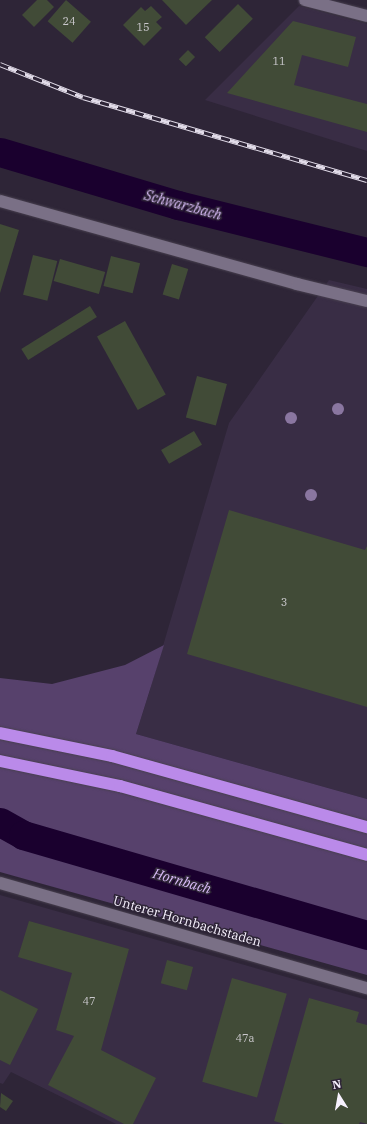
<!DOCTYPE html>
<html>
<head>
<meta charset="utf-8">
<style>
	body { margin:0 }
	#map { position:relative; width:367px; height:1124px; overflow:hidden; background:#2e2537; font-family:"IBM Plex Serif",serif }
	div>[style] { position:absolute }
	[style*='--x'] { left:calc(var(--x)*1px); top:calc(var(--y)*1px); width:calc(var(--w)*1px); rotate:calc(var(--a)*1deg) }
	.built>* { inset:0; background:#392d45 }
	.green>* { inset:0; background:#57416c }
	.river>* { height:29px; margin:-14.5px; padding:0 14.5px; transform-origin:14.5px; border-radius:14.5px; background:#1a002e }
	.building>* { inset:0; background:#414b37; transform-origin:0 0 }
	.roads { filter:drop-shadow(0 0 1px #48404f) drop-shadow(0 0 1px #48404f) }
	.minor>* { height:12px; margin:-6px; padding:0 6px; transform-origin:6px; border-radius:6px; background:#7a7086 }
	.highway>* { height:12px; margin:-6px; padding:0 6px; transform-origin:6px; border-radius:6px; background:#ba8ae9 }
	.rail>* { height:4.5px; margin-top:-2.25px; transform-origin:0; background:repeating-linear-gradient(90deg,#2e2537 0 9px,#e2dce9 0 18px); box-sizing:border-box; border-block:1px solid #e2dce9 }
	.trees>* { width:12px; height:12px; margin:-6px; border-radius:50%; background:#8a76a0 }
	span { translate:-50% -50%; white-space:nowrap; text-align:center; line-height:1.15; -webkit-text-stroke:3px #2e2537; paint-order:stroke }
	.number-label { font-size:11px; color:#cac8cc }
	.number-label span { -webkit-text-stroke-width:0 }
	.street-label { font-size:13px; color:#f7f1fe }
	.water-label { font-size:14px; color:#d9bcf8; font-style:italic }
	.north { position:absolute; left:319px; top:1076px; width:40px; height:40px; -webkit-text-stroke:3px #2e2537; paint-order:stroke; rotate:349deg; font-size:11px; font-weight:700; line-height:16px; text-align:center; color:#f7f1fe }
	.north::after { content:''; display:block; margin:auto; width:14px; height:18px; background:#f7f1fe; clip-path:polygon(50% 0,100% 100%,50% 72%,0 100%) }
</style>
</head>
<body>
<div id="map">
	<div class="built">
		<i style="clip-path:polygon(299px 6px,367px 24px,367px 151px,205px 100px)"></i>
		<i style="clip-path:polygon(329px 280px,367px 289px,367px 799px,136px 734px,149px 693px,229px 423px)"></i>
		<i style="clip-path:polygon(0 895px,367px 1000px,367px 1124px,116px 1124px,11px 1072px,3px 1084px,0 1083px)"></i>
	</div>
	<div class="green">
		<i style="clip-path:polygon(164px 645px,136px 734px,367px 799px,367px 975px,0 872px,0 678px,52px 684px,125px 665px)"></i>
	</div>
	<div class="river">
		<i style="--x:0;--y:152;--w:186;--a:16.6"></i>
		<i style="--x:178;--y:205;--w:195;--a:14"></i>
		<i style="--x:0;--y:822;--w:26;--a:29"></i>
		<i style="--x:23;--y:835;--w:358;--a:16.2"></i>
	</div>
	<div class="building">
		<i style="clip-path:polygon(37px 0,47px 0,54px 7px,34px 27px,22px 15px)"></i>
		<i style="left:66px;top:0;width:33px;height:28px;rotate:41deg"></i>
		<i style="clip-path:polygon(162px 0,212px 0,186px 25px)"></i>
		<i style="left:238px;top:4px;width:21px;height:47px;rotate:45deg"></i>
		<i style="clip-path:polygon(151px 6px,162px 17px,156px 22px,162px 28px,144px 46px,123px 25px,141px 7px,145px 11px)"></i>
		<i style="clip-path:polygon(293px 21px,356px 37px,348px 67px,302px 55px,294px 85px,367px 104px,367px 132px,227px 93px)"></i>
		<i style="left:188px;top:50px;width:10px;height:13px;rotate:45deg"></i>
		<i style="clip-path:polygon(0 224px,19px 230px,0 293px)"></i>
		<i style="left:33px;top:255px;width:25px;height:41px;rotate:14deg"></i>
		<i style="left:111px;top:256px;width:30px;height:31px;rotate:14deg"></i>
		<i style="left:60px;top:259px;width:47px;height:23px;rotate:16deg"></i>
		<i style="left:172px;top:264px;width:17px;height:32px;rotate:17deg"></i>
		<i style="left:90px;top:306px;width:13px;height:81px;rotate:58deg"></i>
		<i style="left:125px;top:321px;width:84px;height:32px;rotate:61deg"></i>
		<i style="left:197px;top:376px;width:31px;height:43px;rotate:15deg"></i>
		<i style="left:194px;top:431px;width:16px;height:38px;rotate:60deg"></i>
		<i style="clip-path:polygon(229px 510px,365px 550px,367px 546px,367px 707px,187px 654px)"></i>
		<i style="clip-path:polygon(29px 921px,129px 949px,101px 1050px,156px 1078px,133px 1124px,124px 1124px,48px 1085px,74px 1036px,56px 1030px,72px 973px,18px 957px)"></i>
		<i style="left:167px;top:960px;width:27px;height:24px;rotate:15deg"></i>
		<i style="left:232px;top:978px;width:57px;height:108px;rotate:16deg"></i>
		<i style="clip-path:polygon(0 990px,38px 1009px,10px 1065px,0 1060px)"></i>
		<i style="clip-path:polygon(309px 998px,359px 1012px,356px 1022px,367px 1025px,367px 1124px,360px 1122px,359px 1124px,284px 1124px,274px 1121px)"></i>
		<i style="clip-path:polygon(1px 1093px,13px 1101px,6px 1111px,0 1107px)"></i>
	</div>
	<div class="roads">
		<div class="minor">
			<i style="--x:305;--y:0;--w:64;--a:14.5"></i>
			<i style="--x:0;--y:201;--w:308;--a:15.6"></i>
			<i style="--x:297;--y:284;--w:72;--a:13.7"></i>
			<i style="--x:0;--y:883;--w:382;--a:16"></i>
		</div>
		<div class="highway">
			<i style="--x:0;--y:733;--w:114;--a:11.6"></i>
			<i style="--x:112;--y:756;--w:265;--a:15.6"></i>
			<i style="--x:0;--y:761;--w:123;--a:11.8"></i>
			<i style="--x:120;--y:786;--w:256;--a:15.6"></i>
		</div>
	</div>
	<div class="rail">
		<i style="--x:0;--y:64;--w:89;--a:21.7"></i>
		<i style="--x:83;--y:97;--w:296;--a:16.3"></i>
	</div>
	<div class="trees">
		<i style="left:338px;top:409px"></i>
		<i style="left:291px;top:418px"></i>
		<i style="left:311px;top:495px"></i>
	</div>
	<div class="number-label">
		<span style="left:69px;top:21px">24</span>
		<span style="left:143px;top:27px">15</span>
		<span style="left:279px;top:61px">11</span>
		<span style="left:284px;top:602px">3</span>
		<span style="left:89px;top:1001px">47</span>
		<span style="left:245px;top:1038px">47a</span>
	</div>
	<div class="street-label">
		<span style="left:187px;top:922px;rotate:16deg">Unterer Hornbachstaden</span>
	</div>
	<div class="water-label">
		<span style="left:183px;top:205px;rotate:15deg">Schwarzbach</span>
		<span style="left:182px;top:881px;rotate:16deg">Hornbach</span>
	</div>
	<div class="north">N</div>
</div>
</body>
</html>
